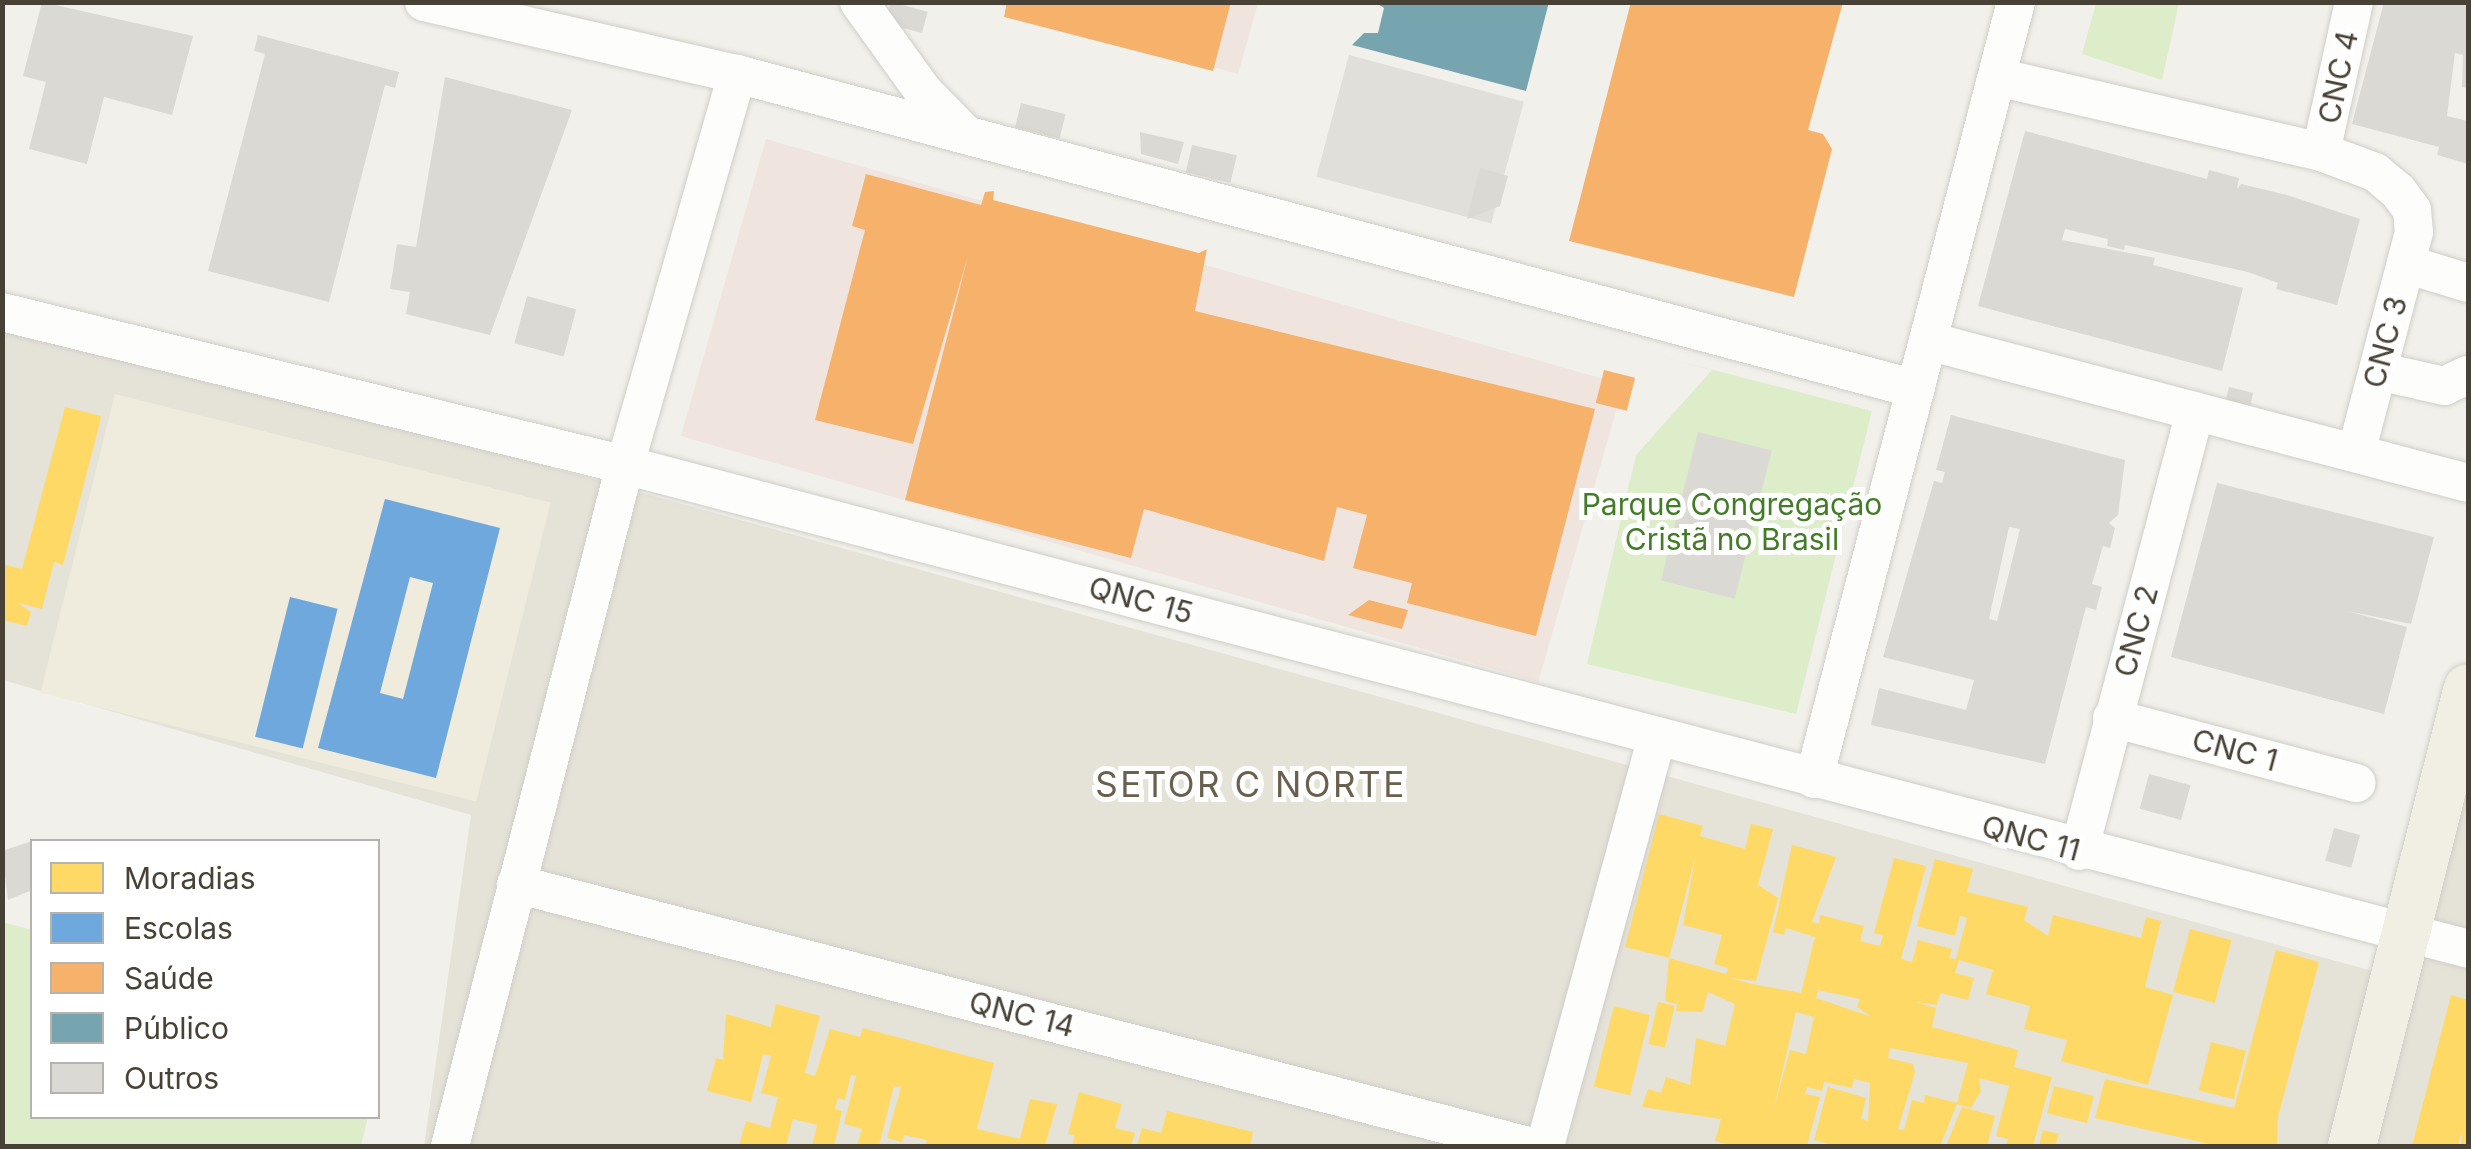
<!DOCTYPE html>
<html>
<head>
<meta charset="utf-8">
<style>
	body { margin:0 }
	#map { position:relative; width:2471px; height:1149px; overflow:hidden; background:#f1f0eb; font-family:Inter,sans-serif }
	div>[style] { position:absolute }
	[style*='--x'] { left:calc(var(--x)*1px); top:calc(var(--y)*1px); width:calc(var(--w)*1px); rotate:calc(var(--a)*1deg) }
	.residential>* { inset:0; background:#e5e2d8 }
	.education>* { inset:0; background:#efebdd; transform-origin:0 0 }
	.medical>* { inset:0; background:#f0e4df; transform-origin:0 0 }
	.green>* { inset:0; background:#ddedca }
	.parking>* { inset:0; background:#e0dfda; transform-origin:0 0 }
	.homes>* { inset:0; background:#ffd966; transform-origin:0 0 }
	.schools>* { inset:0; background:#6fa8dc; transform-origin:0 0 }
	.health>* { inset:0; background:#f6b26b; transform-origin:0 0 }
	.public>* { inset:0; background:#76a5af }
	.building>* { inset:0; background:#dbd9d3; transform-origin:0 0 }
	.roads { filter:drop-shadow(0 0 2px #cfcec8) drop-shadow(0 0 2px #cfcec8) }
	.minor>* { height:38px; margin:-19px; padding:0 19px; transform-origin:19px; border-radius:19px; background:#fdfdfc }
	.major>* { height:48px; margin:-24px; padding:0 24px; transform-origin:24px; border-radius:24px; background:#f1eee4 }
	span { translate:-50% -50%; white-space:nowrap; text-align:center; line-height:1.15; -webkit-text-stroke:10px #fff; paint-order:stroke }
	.street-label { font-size:30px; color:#484236 }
	.park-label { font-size:30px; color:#437c27 }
	.quarter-label { font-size:35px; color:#6b604d; letter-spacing:2.5px }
	.frame { position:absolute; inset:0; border:5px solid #484236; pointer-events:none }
	.legend { position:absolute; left:30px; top:839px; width:350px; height:280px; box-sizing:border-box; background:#fff; border:2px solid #b6b3af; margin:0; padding:12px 18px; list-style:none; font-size:30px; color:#484236 }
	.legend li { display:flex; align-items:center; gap:20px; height:50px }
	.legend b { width:50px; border:2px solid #b6b3af }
</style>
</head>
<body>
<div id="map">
	<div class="residential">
		<i style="clip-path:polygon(2px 316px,2394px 977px,2348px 1146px,424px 1146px,471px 815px,3px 680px)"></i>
		<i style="clip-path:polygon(2468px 706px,2468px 1146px,2357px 1146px)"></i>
	</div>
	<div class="education">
		<i style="left:115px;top:394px;width:449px;height:308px;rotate:14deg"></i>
	</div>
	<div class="medical">
		<i style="clip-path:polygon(989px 2px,1258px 3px,1238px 74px)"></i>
		<i style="left:766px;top:139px;width:892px;height:309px;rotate:16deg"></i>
	</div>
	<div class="green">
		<i style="clip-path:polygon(2096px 3px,2179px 3px,2162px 80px,2082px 54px)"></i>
		<i style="clip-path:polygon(1660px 356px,1872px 411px,1796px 714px,1587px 664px,1636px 455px,1712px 370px)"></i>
		<i style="clip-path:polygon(2px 922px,32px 930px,32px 1116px,368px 1117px,361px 1146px,3px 1146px)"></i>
	</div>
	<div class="parking">
		<i style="left:1349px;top:55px;width:181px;height:126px;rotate:15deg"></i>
	</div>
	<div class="homes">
		<i style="clip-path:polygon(65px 407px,101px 416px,99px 426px,63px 565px,54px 562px,42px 609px,18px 603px,31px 612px,27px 626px,2px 620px,2px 564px,22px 569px)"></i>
		<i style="clip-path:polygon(evenodd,1659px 814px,1703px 826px,1700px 836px,1745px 849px,1751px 824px,1773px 829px,1758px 885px,1778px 898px,1756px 981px,1729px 978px,1757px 985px,1801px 993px,1815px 937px,1786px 928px,1784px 935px,1773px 932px,1792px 845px,1836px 857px,1812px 922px,1819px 924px,1820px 915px,1864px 926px,1860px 941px,1880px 946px,1883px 935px,1874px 933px,1894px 858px,1926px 866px,1901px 959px,1912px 962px,1918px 940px,1952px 949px,1949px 958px,1956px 959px,1967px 918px,1960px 916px,1955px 936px,1917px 926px,1935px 859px,1973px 869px,1967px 892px,2028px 907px,2024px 920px,2048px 936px,2053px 915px,2141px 938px,2146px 917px,2161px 921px,2145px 987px,2173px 995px,2148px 1085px,2061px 1061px,2067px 1040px,2024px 1029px,2030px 1006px,1986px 994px,1993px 970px,1959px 960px,1955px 973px,1974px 978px,1968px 1000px,1940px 993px,1937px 1005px,1915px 1002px,1936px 1008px,1932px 1027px,2018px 1050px,2014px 1067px,2052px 1077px,2033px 1146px,2006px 1146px,2008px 1139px,1996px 1136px,2009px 1086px,1979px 1078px,1981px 1091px,1971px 1108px,1957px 1104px,1940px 1146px,1837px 1146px,1814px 1140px,1828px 1087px,1866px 1098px,1861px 1119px,1868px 1121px,1870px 1083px,1854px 1079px,1852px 1088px,1824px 1082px,1822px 1091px,1807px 1087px,1805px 1094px,1820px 1097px,1807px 1146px,1734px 1146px,1715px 1141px,1721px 1119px,1642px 1107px,1648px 1089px,1661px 1093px,1666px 1077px,1690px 1085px,1696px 1038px,1725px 1046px,1735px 1004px,1708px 992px,1703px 1012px,1676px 1011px,1678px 997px,1676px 1004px,1665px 1001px,1669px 958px,1625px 947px,1659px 814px,1695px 858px,1683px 925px,1722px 935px,1714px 964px,1728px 968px,1726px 974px,1669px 958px,1695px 858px,1659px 814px,1818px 990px,1860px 999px,1857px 1007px,1872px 1017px,1816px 998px,1818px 990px,1659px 814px,1796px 1012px,1814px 1017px,1806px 1054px,1790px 1050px,1774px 1108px,1796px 1012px,1659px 814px,1890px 1048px,1968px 1063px,1957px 1103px,1925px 1095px,1924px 1103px,1912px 1100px,1904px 1130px,1898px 1129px,1915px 1072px,1913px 1064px,1888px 1058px,1890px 1048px)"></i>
		<i style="left:2190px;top:929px;width:43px;height:65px;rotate:15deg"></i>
		<i style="clip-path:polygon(2276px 950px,2319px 962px,2278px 1117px,2277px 1144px,2218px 1146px,2095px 1118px,2105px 1079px,2234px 1108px)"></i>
		<i style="clip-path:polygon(2451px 995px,2468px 1000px,2468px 1146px,2461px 1146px,2462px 1129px,2458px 1146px,2412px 1146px)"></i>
		<i style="left:1658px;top:1002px;width:17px;height:43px;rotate:13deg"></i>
		<i style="clip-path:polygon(776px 1004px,820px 1016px,805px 1073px,815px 1076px,830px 1029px,860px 1037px,863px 1028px,994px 1063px,977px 1129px,1020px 1139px,1030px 1099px,1057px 1104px,1045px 1146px,925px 1146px,927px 1140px,904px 1135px,902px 1142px,887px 1138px,901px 1087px,894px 1086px,879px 1146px,857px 1146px,862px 1129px,844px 1124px,856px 1076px,851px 1075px,845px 1100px,838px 1098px,835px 1109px,842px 1111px,834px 1146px,812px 1146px,817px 1125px,793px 1119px,786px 1146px,739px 1146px,746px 1121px,770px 1128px,778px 1097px,761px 1093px,771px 1056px,763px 1054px,751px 1102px,707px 1091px,716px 1058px,723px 1060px,726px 1014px,771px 1027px)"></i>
		<i style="left:1614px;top:1006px;width:37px;height:83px;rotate:14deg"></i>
		<i style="left:2211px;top:1042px;width:36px;height:50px;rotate:14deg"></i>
		<i style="left:2054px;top:1086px;width:41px;height:28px;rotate:14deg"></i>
		<i style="clip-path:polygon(1079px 1092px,1122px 1104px,1115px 1128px,1135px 1133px,1131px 1146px,1072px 1146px,1075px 1135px,1068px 1134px)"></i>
		<i style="clip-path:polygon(1962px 1107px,1995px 1116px,1987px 1146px,1946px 1146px)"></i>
		<i style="clip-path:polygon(1167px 1111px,1253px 1132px,1250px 1146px,1137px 1146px,1142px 1128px,1161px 1133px)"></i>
		<i style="clip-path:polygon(2043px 1130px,2059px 1134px,2055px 1146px,2039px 1146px)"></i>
	</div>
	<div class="schools">
		<i style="clip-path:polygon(evenodd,385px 499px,500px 528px,436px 778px,318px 748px,385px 499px,410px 577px,433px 583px,403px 699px,380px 693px,410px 577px)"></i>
		<i style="left:290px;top:597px;width:49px;height:144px;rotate:14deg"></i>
	</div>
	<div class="health">
		<i style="clip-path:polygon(1007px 2px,1231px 2px,1213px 71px,1004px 17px)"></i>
		<i style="clip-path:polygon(1631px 2px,1843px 2px,1808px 130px,1823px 134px,1832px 149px,1794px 297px,1569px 241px)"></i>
		<i style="clip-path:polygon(866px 174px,981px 205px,985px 192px,994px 191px,993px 200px,1199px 253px,1207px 249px,1195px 311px,1595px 409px,1536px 636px,1407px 603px,1412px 583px,1353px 568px,1367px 515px,1337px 507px,1324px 561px,1144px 509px,1131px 558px,905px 500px,968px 256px,913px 444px,815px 420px,865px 230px,852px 226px)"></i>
		<i style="left:1604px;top:370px;width:32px;height:34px;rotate:14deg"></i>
		<i style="clip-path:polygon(1369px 600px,1408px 610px,1402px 629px,1348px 615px)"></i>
	</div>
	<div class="public">
		<i style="clip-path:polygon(1375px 2px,1549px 2px,1526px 91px,1352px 45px,1364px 33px,1378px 33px,1384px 8px)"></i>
	</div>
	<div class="building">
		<i style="clip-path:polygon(42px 2px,193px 36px,172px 115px,104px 97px,87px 164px,29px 149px,46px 82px,23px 76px)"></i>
		<i style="left:891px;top:2px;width:38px;height:22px;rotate:15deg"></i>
		<i style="clip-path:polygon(2384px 2px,2468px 2px,2468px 88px,2462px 87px,2463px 55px,2455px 53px,2447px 116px,2468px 121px,2468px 164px,2437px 155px,2439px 147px,2352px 124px)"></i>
		<i style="clip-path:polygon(258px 35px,399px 72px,395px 88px,385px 85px,329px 302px,208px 271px,265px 54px,254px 51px)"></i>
		<i style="clip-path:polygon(445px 77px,572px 110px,490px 335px,406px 314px,410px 292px,390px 289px,397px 244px,416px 247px)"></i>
		<i style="left:1021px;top:103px;width:46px;height:25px;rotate:14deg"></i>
		<i style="clip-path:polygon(2025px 131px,2207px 179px,2209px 170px,2239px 178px,2237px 189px,2241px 184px,2287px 195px,2360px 219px,2337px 305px,2276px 289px,2278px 283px,2248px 272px,2125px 245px,2124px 250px,2107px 246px,2108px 239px,2065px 229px,2062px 240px,2155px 258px,2153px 265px,2243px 288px,2222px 371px,1978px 306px)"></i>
		<i style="clip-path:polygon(1140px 132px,1184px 142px,1178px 164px,1141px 154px)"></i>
		<i style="left:1192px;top:145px;width:46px;height:28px;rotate:13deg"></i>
		<i style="clip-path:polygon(1480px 168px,1508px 176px,1500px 206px,1467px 219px)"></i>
		<i style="left:527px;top:296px;width:51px;height:49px;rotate:15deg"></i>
		<i style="left:2229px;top:387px;width:25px;height:16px;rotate:14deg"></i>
		<i style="clip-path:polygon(evenodd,1951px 415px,2125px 460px,2118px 515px,2109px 523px,2115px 528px,2110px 548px,2103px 546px,2092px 584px,2102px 587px,2096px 610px,2086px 607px,2045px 764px,1871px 725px,1879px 688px,1966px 710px,1974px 680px,1883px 657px,1934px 481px,1942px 483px,1945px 472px,1936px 470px,1951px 415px,2009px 527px,2020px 529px,1997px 621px,1989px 619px,2009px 527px)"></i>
		<i style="left:1698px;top:432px;width:76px;height:153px;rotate:14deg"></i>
		<i style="clip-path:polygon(2217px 483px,2434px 537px,2411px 624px,2347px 611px,2407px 627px,2384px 714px,2171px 657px)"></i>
		<i style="left:2149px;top:774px;width:43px;height:36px;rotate:15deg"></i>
		<i style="left:2334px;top:828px;width:27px;height:34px;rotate:15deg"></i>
		<i style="clip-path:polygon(32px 841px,32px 890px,8px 900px,2px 851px)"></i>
	</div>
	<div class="roads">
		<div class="minor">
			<i style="--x:424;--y:2;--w:321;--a:13"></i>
			<i style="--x:737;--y:74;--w:1220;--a:14.96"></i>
			<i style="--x:859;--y:2;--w:110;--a:54.3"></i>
			<i style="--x:923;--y:91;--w:62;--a:45.7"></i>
			<i style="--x:1997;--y:77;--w:333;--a:13"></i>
			<i style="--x:2321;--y:152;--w:58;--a:20.3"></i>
			<i style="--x:2375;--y:172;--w:30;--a:40"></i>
			<i style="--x:2398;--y:191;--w:24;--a:54"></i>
			<i style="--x:2412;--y:210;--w:22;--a:85"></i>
			<i style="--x:2414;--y:232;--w:228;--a:104.7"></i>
			<i style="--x:2321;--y:152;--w:154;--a:-77.6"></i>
			<i style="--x:2406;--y:264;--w:65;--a:17"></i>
			<i style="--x:2;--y:312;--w:642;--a:13.8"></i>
			<i style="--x:625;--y:465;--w:1905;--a:14.71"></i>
			<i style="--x:1928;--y:341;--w:558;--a:14.73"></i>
			<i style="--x:2378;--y:371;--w:68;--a:12.8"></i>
			<i style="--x:2444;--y:386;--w:26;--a:-25"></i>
			<i style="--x:2112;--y:718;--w:253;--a:14.9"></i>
			<i style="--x:1814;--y:779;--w:803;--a:-75.43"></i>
			<i style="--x:2079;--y:851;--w:455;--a:-75.2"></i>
			<i style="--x:516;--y:884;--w:1045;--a:14.51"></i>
			<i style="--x:450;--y:1146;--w:703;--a:-75.59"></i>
			<i style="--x:625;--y:465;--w:407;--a:-74"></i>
			<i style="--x:1545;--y:1146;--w:425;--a:-74.7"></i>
		</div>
		<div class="major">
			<i style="--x:2352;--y:1146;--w:472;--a:-75.8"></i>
		</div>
	</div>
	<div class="street-label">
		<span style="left:2338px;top:77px;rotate:-78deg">CNC 4</span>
		<span style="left:2385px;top:342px;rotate:-75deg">CNC 3</span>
		<span style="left:1141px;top:600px;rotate:15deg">QNC 15</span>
		<span style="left:2136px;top:631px;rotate:-75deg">CNC 2</span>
		<span style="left:2235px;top:750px;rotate:15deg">CNC 1</span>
		<span style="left:2031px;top:838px;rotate:15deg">QNC 11</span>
		<span style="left:1022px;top:1014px;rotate:14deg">QNC 14</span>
	</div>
	<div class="park-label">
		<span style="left:1732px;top:521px">Parque Congregação<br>Cristã no Brasil</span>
	</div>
	<div class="quarter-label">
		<span style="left:1251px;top:784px">SETOR C NORTE</span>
	</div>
	<div class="frame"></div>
	<ul class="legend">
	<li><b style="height:28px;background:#ffd966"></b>Moradias</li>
	<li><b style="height:28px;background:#6fa8dc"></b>Escolas</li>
	<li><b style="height:28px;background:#f6b26b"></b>Saúde</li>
	<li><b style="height:28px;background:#76a5af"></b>Público</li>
	<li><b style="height:28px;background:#dbd9d3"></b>Outros</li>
	</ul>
</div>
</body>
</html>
